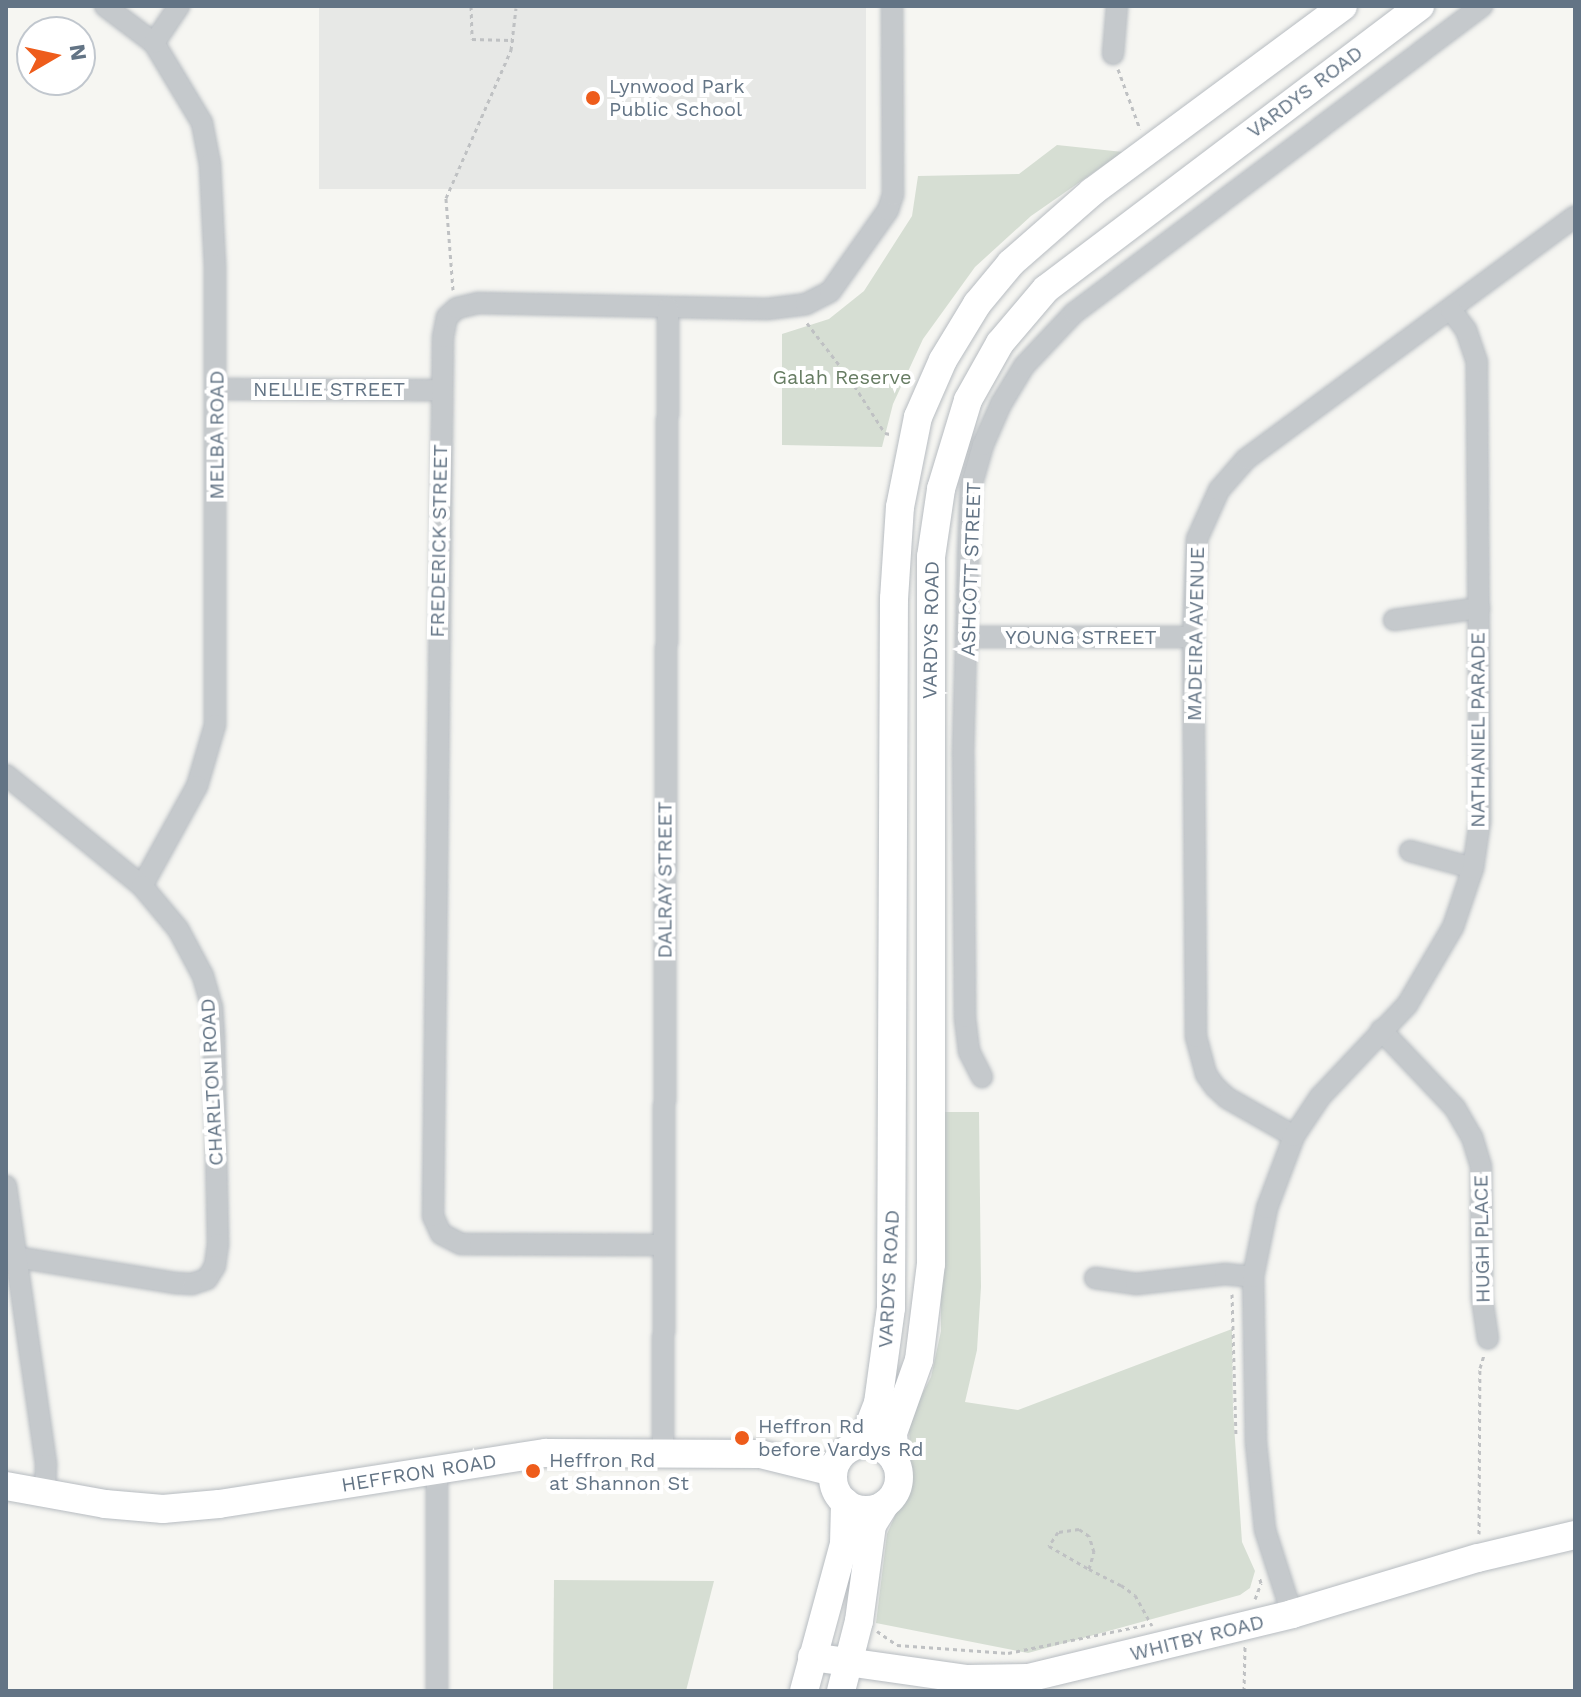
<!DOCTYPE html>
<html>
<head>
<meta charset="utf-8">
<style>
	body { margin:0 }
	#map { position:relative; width:1581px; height:1697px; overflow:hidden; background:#f6f6f2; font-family:"Work Sans",sans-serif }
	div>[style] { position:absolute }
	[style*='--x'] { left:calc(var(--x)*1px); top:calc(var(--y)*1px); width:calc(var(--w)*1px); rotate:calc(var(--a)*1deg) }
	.built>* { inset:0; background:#e7e8e6; transform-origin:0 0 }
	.green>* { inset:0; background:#d6ded3 }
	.path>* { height:3px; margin-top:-1.5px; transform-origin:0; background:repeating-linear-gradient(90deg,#bfc1c3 0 4px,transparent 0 8px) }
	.roads { filter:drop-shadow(0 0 2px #b7bcc1) drop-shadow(0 0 2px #b7bcc1) }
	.street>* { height:20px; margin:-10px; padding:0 10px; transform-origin:10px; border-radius:10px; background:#c5c9cc }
	.secondary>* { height:28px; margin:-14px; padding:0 14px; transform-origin:14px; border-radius:14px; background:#fff }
	.secondary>.ring { margin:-14px; padding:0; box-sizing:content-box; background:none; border:28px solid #fff; border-radius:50% }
	.dots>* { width:22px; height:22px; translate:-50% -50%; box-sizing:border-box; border:4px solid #fff; border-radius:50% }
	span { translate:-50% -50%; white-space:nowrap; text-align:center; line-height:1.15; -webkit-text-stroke:8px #fff; paint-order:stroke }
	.poi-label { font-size:20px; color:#637485 }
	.left { translate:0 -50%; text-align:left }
	.street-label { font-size:20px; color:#637485 }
	.park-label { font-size:20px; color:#667c62 }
	.frame { position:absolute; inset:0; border:8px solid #637485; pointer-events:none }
	.north { position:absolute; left:16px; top:16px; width:80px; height:80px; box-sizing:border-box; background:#fff; border:2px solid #c1c7ce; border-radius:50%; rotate:81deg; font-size:22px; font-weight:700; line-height:32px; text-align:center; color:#637485 }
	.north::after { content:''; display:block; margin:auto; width:28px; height:36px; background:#ee5c1b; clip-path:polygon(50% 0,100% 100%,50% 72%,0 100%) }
</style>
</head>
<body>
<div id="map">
	<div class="built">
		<i style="left:319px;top:6px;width:547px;height:183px"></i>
	</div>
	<div class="green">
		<i style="clip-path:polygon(1057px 145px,1123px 152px,1031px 216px,975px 267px,923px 339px,893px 404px,882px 447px,782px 445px,782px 334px,829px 319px,864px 291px,912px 216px,918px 176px,1019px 174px)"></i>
		<i style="clip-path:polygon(941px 1112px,979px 1112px,981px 1287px,977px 1350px,965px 1402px,1018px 1410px,1232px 1329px,1233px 1410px,1242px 1542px,1255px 1571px,1250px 1588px,1240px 1595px,1028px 1653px,876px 1623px,887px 1534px,912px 1477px,909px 1429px,916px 1406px,931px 1377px,941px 1331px)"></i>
		<i style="clip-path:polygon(554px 1580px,714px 1581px,686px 1691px,553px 1691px)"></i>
	</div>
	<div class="path">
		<i style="--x:471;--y:6;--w:33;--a:88"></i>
		<i style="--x:472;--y:39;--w:42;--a:1.4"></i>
		<i style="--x:1118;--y:69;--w:64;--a:69.9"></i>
		<i style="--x:453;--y:290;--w:92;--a:-94.4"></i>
		<i style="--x:446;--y:198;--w:162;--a:-66.3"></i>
		<i style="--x:511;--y:50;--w:42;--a:-83.2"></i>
		<i style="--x:807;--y:323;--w:71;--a:52.5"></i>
		<i style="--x:850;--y:379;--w:64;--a:57.1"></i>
		<i style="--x:885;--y:433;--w:5;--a:11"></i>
		<i style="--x:1232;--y:1294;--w:140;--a:88.4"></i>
		<i style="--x:1479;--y:1534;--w:166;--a:-89.7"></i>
		<i style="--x:1480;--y:1368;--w:14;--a:-73"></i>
		<i style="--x:1089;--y:1569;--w:18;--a:-74"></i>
		<i style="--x:1094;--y:1552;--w:17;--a:-107"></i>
		<i style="--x:1089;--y:1536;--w:12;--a:-145"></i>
		<i style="--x:1079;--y:1529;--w:21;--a:172"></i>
		<i style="--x:1058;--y:1532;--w:17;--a:123"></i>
		<i style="--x:1049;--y:1546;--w:46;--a:29.9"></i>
		<i style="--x:1089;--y:1569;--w:36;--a:27"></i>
		<i style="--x:1121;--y:1585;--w:17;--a:36"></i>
		<i style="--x:1135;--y:1595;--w:35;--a:61"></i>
		<i style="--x:1255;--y:1599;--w:17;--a:-69"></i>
		<i style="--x:1261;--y:1583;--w:7;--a:-106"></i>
		<i style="--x:877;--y:1631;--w:24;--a:35"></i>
		<i style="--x:897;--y:1645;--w:111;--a:4.1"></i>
		<i style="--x:1008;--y:1653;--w:141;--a:-11.5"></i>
		<i style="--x:1244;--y:1691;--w:45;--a:-88.7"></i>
	</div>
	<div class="roads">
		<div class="street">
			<i style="--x:105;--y:6;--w:61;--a:37.1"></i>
			<i style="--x:154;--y:43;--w:93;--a:59"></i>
			<i style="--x:202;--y:123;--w:42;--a:79"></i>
			<i style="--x:210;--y:164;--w:101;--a:87.2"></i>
			<i style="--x:215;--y:265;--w:460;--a:90"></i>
			<i style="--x:215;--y:725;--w:64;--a:106.4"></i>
			<i style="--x:197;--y:786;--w:114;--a:118.8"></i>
			<i style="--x:154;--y:43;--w:45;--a:-56"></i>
			<i style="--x:1113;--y:54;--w:48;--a:-85.2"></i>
			<i style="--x:217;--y:389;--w:224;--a:0.3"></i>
			<i style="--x:1394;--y:620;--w:86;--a:-8"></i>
			<i style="--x:968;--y:637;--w:225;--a:0"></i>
			<i style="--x:6;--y:775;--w:176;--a:39.2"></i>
			<i style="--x:142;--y:886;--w:56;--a:50.1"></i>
			<i style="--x:178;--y:929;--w:53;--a:62"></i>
			<i style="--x:203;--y:976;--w:32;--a:74"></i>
			<i style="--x:212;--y:1007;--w:31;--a:86"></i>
			<i style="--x:214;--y:1038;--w:206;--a:88.9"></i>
			<i style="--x:218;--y:1244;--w:22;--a:98"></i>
			<i style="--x:215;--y:1266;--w:15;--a:122"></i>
			<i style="--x:207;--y:1279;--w:16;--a:162"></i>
			<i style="--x:192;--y:1284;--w:17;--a:-177"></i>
			<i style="--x:175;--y:1283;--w:160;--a:-170.7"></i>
			<i style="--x:1410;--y:851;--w:65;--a:15.1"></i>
			<i style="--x:1381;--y:1030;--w:108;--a:46.5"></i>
			<i style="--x:1455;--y:1108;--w:34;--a:60"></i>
			<i style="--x:1472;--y:1137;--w:30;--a:73"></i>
			<i style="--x:1481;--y:1166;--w:132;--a:89.6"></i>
			<i style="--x:1482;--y:1298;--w:41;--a:81.7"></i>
			<i style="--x:982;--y:1077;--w:29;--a:-117"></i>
			<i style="--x:969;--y:1051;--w:34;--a:-97"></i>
			<i style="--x:965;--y:1017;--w:262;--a:-90.4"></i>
			<i style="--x:963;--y:755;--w:196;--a:-88.5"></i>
			<i style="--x:968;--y:559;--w:72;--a:-87.6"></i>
			<i style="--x:971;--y:487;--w:44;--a:-74.1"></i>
			<i style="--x:983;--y:445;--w:45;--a:-66.3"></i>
			<i style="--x:1001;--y:404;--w:44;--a:-58.8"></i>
			<i style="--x:1024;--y:366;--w:73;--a:-46.7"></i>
			<i style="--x:1074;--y:313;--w:511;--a:-36.96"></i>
			<i style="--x:1294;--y:1136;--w:77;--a:-150.4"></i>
			<i style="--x:1227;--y:1098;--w:16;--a:-137"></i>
			<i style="--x:1215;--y:1087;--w:16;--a:-125"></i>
			<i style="--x:1206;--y:1074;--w:38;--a:-105"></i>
			<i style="--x:1196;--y:1037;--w:400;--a:-90.4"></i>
			<i style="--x:1193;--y:637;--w:98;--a:-87.7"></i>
			<i style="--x:1197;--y:539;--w:54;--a:-65.8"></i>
			<i style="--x:1219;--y:490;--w:41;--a:-48.9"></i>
			<i style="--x:1246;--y:459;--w:409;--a:-36.4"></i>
			<i style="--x:6;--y:1186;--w:282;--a:81.8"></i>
			<i style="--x:46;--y:1465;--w:27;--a:92"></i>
			<i style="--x:663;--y:1245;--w:202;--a:-179.7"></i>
			<i style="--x:461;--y:1244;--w:22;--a:-153"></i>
			<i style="--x:441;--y:1234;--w:20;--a:-114"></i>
			<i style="--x:433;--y:1216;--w:879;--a:-89.35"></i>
			<i style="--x:443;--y:337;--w:20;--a:-79"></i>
			<i style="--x:447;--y:317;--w:13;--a:-42"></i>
			<i style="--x:457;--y:308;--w:22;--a:-13"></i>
			<i style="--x:478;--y:303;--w:289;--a:1.2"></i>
			<i style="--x:767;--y:309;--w:39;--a:-7"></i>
			<i style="--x:806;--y:304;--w:27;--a:-27"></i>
			<i style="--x:830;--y:292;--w:100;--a:-54.7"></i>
			<i style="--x:888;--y:210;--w:16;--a:-72"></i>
			<i style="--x:893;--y:195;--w:189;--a:-90.3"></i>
			<i style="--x:1095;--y:1278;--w:41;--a:8.3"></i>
			<i style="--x:1136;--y:1284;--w:90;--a:-6.4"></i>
			<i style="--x:1225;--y:1274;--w:28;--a:6"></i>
			<i style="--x:663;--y:1452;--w:1144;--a:-89.75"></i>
			<i style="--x:1292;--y:1614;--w:88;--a:-107.8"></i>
			<i style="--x:1265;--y:1530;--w:87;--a:-95.9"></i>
			<i style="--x:1256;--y:1443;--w:166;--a:-91"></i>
			<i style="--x:1253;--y:1277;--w:70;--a:-78.5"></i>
			<i style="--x:1267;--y:1208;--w:77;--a:-69.4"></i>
			<i style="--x:1294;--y:1136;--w:47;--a:-56.3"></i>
			<i style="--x:1320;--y:1097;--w:127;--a:-46.6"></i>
			<i style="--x:1407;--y:1005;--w:91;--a:-59.5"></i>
			<i style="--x:1453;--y:927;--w:62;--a:-71.3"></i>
			<i style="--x:1473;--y:868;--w:48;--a:-81.5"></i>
			<i style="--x:1480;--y:821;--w:459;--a:-90.4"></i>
			<i style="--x:1477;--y:362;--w:34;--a:-109"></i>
			<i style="--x:1466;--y:330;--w:25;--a:-127"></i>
			<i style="--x:437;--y:1691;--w:221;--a:-90"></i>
		</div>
		<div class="secondary">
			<i style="--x:862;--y:1444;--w:44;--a:-68.7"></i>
			<i style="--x:878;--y:1403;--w:96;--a:-82.2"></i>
			<i style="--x:891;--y:1308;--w:709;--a:-89.76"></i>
			<i style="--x:894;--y:599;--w:92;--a:-86.3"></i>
			<i style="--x:900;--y:507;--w:92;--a:-78.7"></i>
			<i style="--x:918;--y:417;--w:62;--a:-66.3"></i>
			<i style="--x:943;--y:360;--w:66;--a:-58.7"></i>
			<i style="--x:977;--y:304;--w:53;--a:-50.3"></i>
			<i style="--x:1011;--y:263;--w:108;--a:-41.2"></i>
			<i style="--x:1092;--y:192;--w:312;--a:-36.5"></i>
			<i class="ring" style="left:833px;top:1444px;width:38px;height:38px"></i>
			<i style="--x:896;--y:1463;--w:30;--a:-96"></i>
			<i style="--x:893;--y:1433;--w:77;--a:-70.4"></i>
			<i style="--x:919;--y:1360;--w:97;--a:-82.9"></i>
			<i style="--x:931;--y:1264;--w:707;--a:-90"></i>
			<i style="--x:931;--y:557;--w:69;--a:-81.6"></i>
			<i style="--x:941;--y:489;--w:93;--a:-73.1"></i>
			<i style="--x:968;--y:400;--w:65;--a:-60.7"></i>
			<i style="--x:1000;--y:343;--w:71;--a:-49.6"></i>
			<i style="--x:1046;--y:289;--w:469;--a:-37.1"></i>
			<i style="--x:6;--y:1486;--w:101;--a:10.3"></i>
			<i style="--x:105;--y:1504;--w:58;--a:4.9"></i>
			<i style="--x:163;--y:1509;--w:56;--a:-5.1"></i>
			<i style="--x:219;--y:1504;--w:331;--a:-8.9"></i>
			<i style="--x:546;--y:1453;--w:214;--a:0.3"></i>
			<i style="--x:760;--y:1454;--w:75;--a:13.9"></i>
			<i style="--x:812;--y:1657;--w:157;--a:8.1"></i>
			<i style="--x:967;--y:1679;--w:61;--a:-0.9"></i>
			<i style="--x:1028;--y:1678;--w:272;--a:-13.6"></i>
			<i style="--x:1292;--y:1614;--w:194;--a:-16.8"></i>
			<i style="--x:1478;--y:1558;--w:100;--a:-13.3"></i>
			<i style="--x:804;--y:1691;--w:152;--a:-74.8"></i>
			<i style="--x:844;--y:1544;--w:42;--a:-88.6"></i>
			<i style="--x:841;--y:1691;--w:72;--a:-75.6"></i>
			<i style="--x:859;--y:1621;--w:97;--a:-82.3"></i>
			<i style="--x:872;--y:1525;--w:25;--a:-58"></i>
		</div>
	</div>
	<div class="dots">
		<i style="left:593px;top:98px;background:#ee5c1b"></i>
		<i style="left:742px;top:1438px;background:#ee5c1b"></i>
		<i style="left:533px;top:1471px;background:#ee5c1b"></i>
	</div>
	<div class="poi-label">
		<span class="left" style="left:609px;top:98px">Lynwood Park<br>Public School</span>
		<span class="left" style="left:758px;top:1438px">Heffron Rd<br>before Vardys Rd</span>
		<span class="left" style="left:549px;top:1472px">Heffron Rd<br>at Shannon St</span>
	</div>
	<div class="street-label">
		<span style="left:1305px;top:92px;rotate:-37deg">VARDYS ROAD</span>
		<span style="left:329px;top:389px">NELLIE STREET</span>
		<span style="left:217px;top:435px;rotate:-90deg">MELBA ROAD</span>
		<span style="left:439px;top:541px;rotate:-89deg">FREDERICK STREET</span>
		<span style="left:971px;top:569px;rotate:-88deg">ASHCOTT STREET</span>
		<span style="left:931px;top:630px;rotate:-89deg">VARDYS ROAD</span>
		<span style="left:1196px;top:634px;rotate:-89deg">MADEIRA AVENUE</span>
		<span style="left:1081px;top:637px">YOUNG STREET</span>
		<span style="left:1478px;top:730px;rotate:-90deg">NATHANIEL PARADE</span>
		<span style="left:665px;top:880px;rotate:-90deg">DALRAY STREET</span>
		<span style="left:212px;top:1082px;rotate:-93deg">CHARLTON ROAD</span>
		<span style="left:1482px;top:1239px;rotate:-91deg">HUGH PLACE</span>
		<span style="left:889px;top:1279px;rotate:-87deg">VARDYS ROAD</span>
		<span style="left:419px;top:1473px;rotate:-9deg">HEFFRON ROAD</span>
		<span style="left:1197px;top:1638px;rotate:-14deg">WHITBY ROAD</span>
	</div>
	<div class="park-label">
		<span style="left:842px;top:377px">Galah Reserve</span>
	</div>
	<div class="frame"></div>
	<div class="north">N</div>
</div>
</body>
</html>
